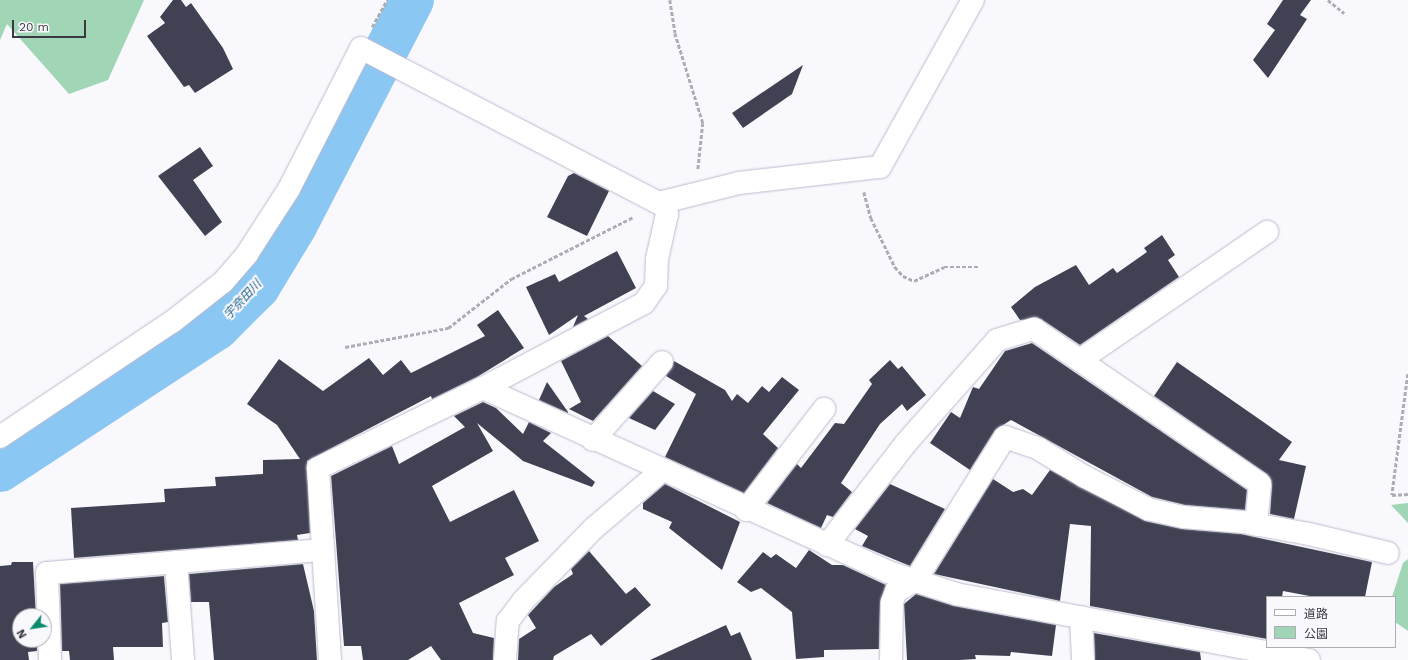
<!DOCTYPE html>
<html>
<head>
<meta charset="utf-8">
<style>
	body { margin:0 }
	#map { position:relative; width:1408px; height:660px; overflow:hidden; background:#f9f9fd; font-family:"Work Sans","Noto Sans JP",sans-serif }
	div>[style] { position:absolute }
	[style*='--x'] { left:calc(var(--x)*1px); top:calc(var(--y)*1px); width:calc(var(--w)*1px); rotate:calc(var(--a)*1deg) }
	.green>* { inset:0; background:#a0d5b5 }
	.river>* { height:44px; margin:-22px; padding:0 22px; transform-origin:22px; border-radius:22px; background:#8bc7f3 }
	.building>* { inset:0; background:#404253 }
	.path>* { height:2.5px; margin-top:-1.25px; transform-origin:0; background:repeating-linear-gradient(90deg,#aeadb3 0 4px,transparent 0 6px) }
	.roads { filter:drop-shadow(0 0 1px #bdbacf) drop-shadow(0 0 1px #bdbacf) }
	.minor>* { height:22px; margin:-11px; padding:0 11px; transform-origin:11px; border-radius:11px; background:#fff }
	span { translate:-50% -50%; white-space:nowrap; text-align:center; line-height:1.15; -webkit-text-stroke:4px #f9f9fd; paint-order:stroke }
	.water-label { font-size:12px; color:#175a85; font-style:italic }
	.legend { position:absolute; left:1266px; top:596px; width:130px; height:52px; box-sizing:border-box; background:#f9f9fd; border:1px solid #adadb2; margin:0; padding:5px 7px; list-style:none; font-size:12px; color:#3b3a42 }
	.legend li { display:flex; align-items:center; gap:8px; height:20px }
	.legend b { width:20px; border:1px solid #adadb2 }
	.north { position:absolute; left:12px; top:608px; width:40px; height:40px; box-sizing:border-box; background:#f9f9fd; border:1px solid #adadb2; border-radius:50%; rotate:240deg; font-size:11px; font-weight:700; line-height:16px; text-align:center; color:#3b3a42 }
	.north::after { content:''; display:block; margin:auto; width:14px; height:18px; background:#0b8a6e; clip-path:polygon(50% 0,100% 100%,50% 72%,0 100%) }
	.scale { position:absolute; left:12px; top:20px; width:74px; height:18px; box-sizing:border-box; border:2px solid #3b3a42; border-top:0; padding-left:5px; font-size:12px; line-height:14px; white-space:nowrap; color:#3b3a42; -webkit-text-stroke:3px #f9f9fd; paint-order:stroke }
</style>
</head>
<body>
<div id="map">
	<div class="green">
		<i style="clip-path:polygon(0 0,144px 0,108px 80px,69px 94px,7px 24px,0 40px)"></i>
		<i style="clip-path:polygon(1408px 503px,1408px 523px,1391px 505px)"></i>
		<i style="clip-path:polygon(1408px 559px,1408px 631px,1395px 622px,1392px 597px,1403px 563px)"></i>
	</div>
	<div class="river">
		<i style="--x:0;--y:470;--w:259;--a:-33.2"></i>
		<i style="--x:217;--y:328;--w:58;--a:-45"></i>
		<i style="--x:258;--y:287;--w:71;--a:-58.8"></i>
		<i style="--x:295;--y:226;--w:254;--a:-62.6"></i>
	</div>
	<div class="building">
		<i style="clip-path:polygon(173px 0,181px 0,186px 7px,191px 3px,223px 48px,233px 69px,195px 93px,189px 85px,184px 87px,147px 36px,165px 23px,160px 17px)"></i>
		<i style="clip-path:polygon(1283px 0,1311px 0,1300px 15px,1307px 19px,1268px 78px,1253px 60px,1275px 30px,1267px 24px)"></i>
		<i style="clip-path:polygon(803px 65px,792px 94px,743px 128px,732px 113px)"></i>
		<i style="clip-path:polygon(200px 147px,213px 166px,193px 180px,222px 222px,205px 236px,158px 176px)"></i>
		<i style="clip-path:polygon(574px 173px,609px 191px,587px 236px,547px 217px,568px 176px)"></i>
		<i style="clip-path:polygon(1162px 235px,1175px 255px,1168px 260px,1179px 277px,1080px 345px,1041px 319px,1020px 320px,1011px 307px,1035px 287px,1076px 265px,1089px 285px,1113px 268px,1117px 273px,1147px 252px,1144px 248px)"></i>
		<i style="clip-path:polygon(617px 251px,636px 288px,584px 316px,588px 319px,573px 327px,578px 315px,549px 335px,526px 287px,555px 274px,559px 282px)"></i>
		<i style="clip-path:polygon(498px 310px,524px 348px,477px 377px,432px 399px,431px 396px,307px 461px,310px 533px,297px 535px,298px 540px,74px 558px,71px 508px,165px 502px,164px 489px,216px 486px,215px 477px,263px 474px,263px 460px,300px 459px,277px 425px,247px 404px,279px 359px,323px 391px,369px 358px,383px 375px,401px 360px,411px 373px,485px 336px,477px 325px)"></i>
		<i style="clip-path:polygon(608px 336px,642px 366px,593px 421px,569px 409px,581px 402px,561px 361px)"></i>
		<i style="clip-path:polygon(1032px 343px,1247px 490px,1245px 510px,1185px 505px,1152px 497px,1011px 420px,995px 430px,970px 470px,930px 443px,951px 412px,960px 418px,973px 387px,979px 389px,1005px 351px)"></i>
		<i style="clip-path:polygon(890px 360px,898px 369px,902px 366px,926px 395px,907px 411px,902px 404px,880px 424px,841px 483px,852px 492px,833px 517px,827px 515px,821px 528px,767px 503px,797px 464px,801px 468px,835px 423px,844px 424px,872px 384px,869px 380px)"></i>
		<i style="clip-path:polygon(674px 361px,725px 390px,732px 401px,737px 394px,748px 403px,762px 386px,769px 392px,782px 377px,799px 390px,763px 434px,778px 448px,744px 493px,665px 457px,696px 394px,666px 376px)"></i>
		<i style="clip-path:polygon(1177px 362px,1292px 442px,1279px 460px,1306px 466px,1294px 519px,1270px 514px,1272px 485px,1267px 474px,1154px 396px)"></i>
		<i style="clip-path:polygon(547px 382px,568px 412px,568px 413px,539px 400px)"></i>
		<i style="clip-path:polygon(653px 391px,675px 404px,655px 430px,629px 418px)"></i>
		<i style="clip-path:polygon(483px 402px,496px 408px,523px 434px,529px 422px,551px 433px,543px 441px,595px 482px,592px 487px,523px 461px,477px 423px,493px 451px,432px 486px,450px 522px,514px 490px,539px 541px,505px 558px,514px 575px,459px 603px,473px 633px,494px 638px,493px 660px,441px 660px,431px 646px,408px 660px,363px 660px,361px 646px,344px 646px,331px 476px,392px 446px,399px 464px,465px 427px,454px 416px)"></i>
		<i style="clip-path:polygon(1050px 470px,1145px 521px,1182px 529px,1241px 534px,1372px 562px,1365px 597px,1315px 597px,1283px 591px,1282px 597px,1267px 597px,1267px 639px,1090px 606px,1091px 526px,1070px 524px,1060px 601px,934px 574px,993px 479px,1013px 492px,1023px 489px,1032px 495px)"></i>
		<i style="clip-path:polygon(665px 484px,740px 522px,722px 570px,669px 528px,672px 522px,643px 509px,643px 503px)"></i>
		<i style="clip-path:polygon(890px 484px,945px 509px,910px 566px,862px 546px,868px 536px,855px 529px)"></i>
		<i style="clip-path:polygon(809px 550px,832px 565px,843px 565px,886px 585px,880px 602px,879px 649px,824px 650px,824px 657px,796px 659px,792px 612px,761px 588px,751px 592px,737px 582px,763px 552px,771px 558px,776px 554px,796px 568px)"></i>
		<i style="clip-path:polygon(589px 551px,626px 594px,635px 587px,651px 605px,601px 646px,591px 634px,554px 656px,553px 660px,518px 660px,519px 639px,536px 628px,528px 615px,554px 587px,573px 574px,571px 569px)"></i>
		<i style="clip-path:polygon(12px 562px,33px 562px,36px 616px,20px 616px,20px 640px,37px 640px,37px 651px,28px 652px,29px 660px,0 660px,0 566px,11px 565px)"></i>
		<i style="clip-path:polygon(303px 564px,314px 611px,317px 660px,214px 660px,209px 602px,191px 602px,189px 574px)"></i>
		<i style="clip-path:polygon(164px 576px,168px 622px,162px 623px,163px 647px,113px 647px,114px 660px,70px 660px,69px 651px,62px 651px,60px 584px)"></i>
		<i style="clip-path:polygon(916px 594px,954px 606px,1056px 625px,1052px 656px,1011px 652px,1010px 656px,975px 655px,976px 659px,960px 660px,907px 660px,904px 604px)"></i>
		<i style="clip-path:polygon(726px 625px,731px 636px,740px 632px,752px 660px,650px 660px)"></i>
		<i style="clip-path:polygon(1094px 633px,1200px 652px,1201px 660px,1095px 660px)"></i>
	</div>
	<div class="path">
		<i style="--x:670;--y:0;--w:33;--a:81"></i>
		<i style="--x:675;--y:33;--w:94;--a:72.7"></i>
		<i style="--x:703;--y:123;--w:47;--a:96.1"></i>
		<i style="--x:1328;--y:0;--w:21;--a:39"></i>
		<i style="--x:372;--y:27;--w:31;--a:-61"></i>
		<i style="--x:864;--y:192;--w:27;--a:75"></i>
		<i style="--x:871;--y:218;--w:55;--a:63.9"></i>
		<i style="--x:895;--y:267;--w:12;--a:48"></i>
		<i style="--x:903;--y:276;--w:12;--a:24"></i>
		<i style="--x:914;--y:281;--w:33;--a:-25"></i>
		<i style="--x:944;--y:267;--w:35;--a:0"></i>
		<i style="--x:345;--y:347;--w:105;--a:-10.5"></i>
		<i style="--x:448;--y:328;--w:80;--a:-37.9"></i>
		<i style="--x:511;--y:279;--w:137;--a:-26.9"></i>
		<i style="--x:1408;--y:374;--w:122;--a:97.5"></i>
		<i style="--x:1392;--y:495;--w:16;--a:-4"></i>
	</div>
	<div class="roads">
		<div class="minor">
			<i style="--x:1080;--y:360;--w:227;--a:-34.4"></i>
			<i style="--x:483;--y:388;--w:445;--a:24.4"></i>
			<i style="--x:888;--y:572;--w:71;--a:17.9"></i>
			<i style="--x:956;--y:594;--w:359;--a:10.6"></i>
			<i style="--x:0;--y:437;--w:207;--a:-33.8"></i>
			<i style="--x:172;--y:322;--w:65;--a:-38.1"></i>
			<i style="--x:223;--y:282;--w:37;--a:-49"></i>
			<i style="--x:247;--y:254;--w:77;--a:-57.1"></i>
			<i style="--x:289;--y:189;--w:158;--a:-62.9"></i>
			<i style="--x:361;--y:48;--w:336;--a:27.5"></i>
			<i style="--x:659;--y:203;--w:82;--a:-14"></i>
			<i style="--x:739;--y:183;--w:142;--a:-6.5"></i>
			<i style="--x:880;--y:167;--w:191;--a:-60.9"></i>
			<i style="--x:593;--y:440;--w:104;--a:-48.5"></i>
			<i style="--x:746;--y:510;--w:128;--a:-52.3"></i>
			<i style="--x:827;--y:545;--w:129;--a:-52.2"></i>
			<i style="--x:906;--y:443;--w:137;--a:-48.5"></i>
			<i style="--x:997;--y:340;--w:39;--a:-17"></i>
			<i style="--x:1034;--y:329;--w:274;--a:34.4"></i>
			<i style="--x:1260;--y:484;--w:41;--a:95.6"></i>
			<i style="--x:176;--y:562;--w:98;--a:85.9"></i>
			<i style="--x:1081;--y:617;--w:43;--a:87.3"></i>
			<i style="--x:50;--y:660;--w:87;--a:-92"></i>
			<i style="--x:47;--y:573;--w:277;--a:-4.8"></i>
			<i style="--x:330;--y:660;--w:192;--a:-93.6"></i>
			<i style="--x:318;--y:468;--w:183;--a:-25.9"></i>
			<i style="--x:483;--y:388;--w:182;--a:-27.8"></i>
			<i style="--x:644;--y:303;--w:21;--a:-55"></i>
			<i style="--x:656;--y:286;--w:27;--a:-88"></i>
			<i style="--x:657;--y:259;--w:46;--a:-77.5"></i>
			<i style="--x:667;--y:214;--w:12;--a:-104"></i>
			<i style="--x:505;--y:660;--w:39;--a:-86"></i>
			<i style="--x:508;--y:621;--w:25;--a:-53"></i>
			<i style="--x:523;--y:601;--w:102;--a:-45.8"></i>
			<i style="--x:594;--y:528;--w:87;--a:-40.3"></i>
			<i style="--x:891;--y:660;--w:58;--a:-89"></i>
			<i style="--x:892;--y:602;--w:12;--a:-70"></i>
			<i style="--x:896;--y:591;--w:21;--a:-28"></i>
			<i style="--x:915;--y:581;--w:170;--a:-58"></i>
			<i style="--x:1005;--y:437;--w:36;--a:19"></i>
			<i style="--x:1039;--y:449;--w:54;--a:31.3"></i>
			<i style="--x:1085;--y:477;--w:71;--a:26.9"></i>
			<i style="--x:1148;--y:509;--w:36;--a:13"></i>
			<i style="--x:1183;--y:517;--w:60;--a:4.8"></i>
			<i style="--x:1243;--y:522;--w:67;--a:10.3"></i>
			<i style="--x:1309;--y:534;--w:81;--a:13.5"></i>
		</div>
	</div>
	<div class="water-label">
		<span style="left:243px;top:300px;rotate:-47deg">宇奈田川</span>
	</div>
	<ul class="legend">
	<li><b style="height:5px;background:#fff"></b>道路</li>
	<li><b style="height:11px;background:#a0d5b5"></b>公園</li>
	</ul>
	<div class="north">N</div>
	<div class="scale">20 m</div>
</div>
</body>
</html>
